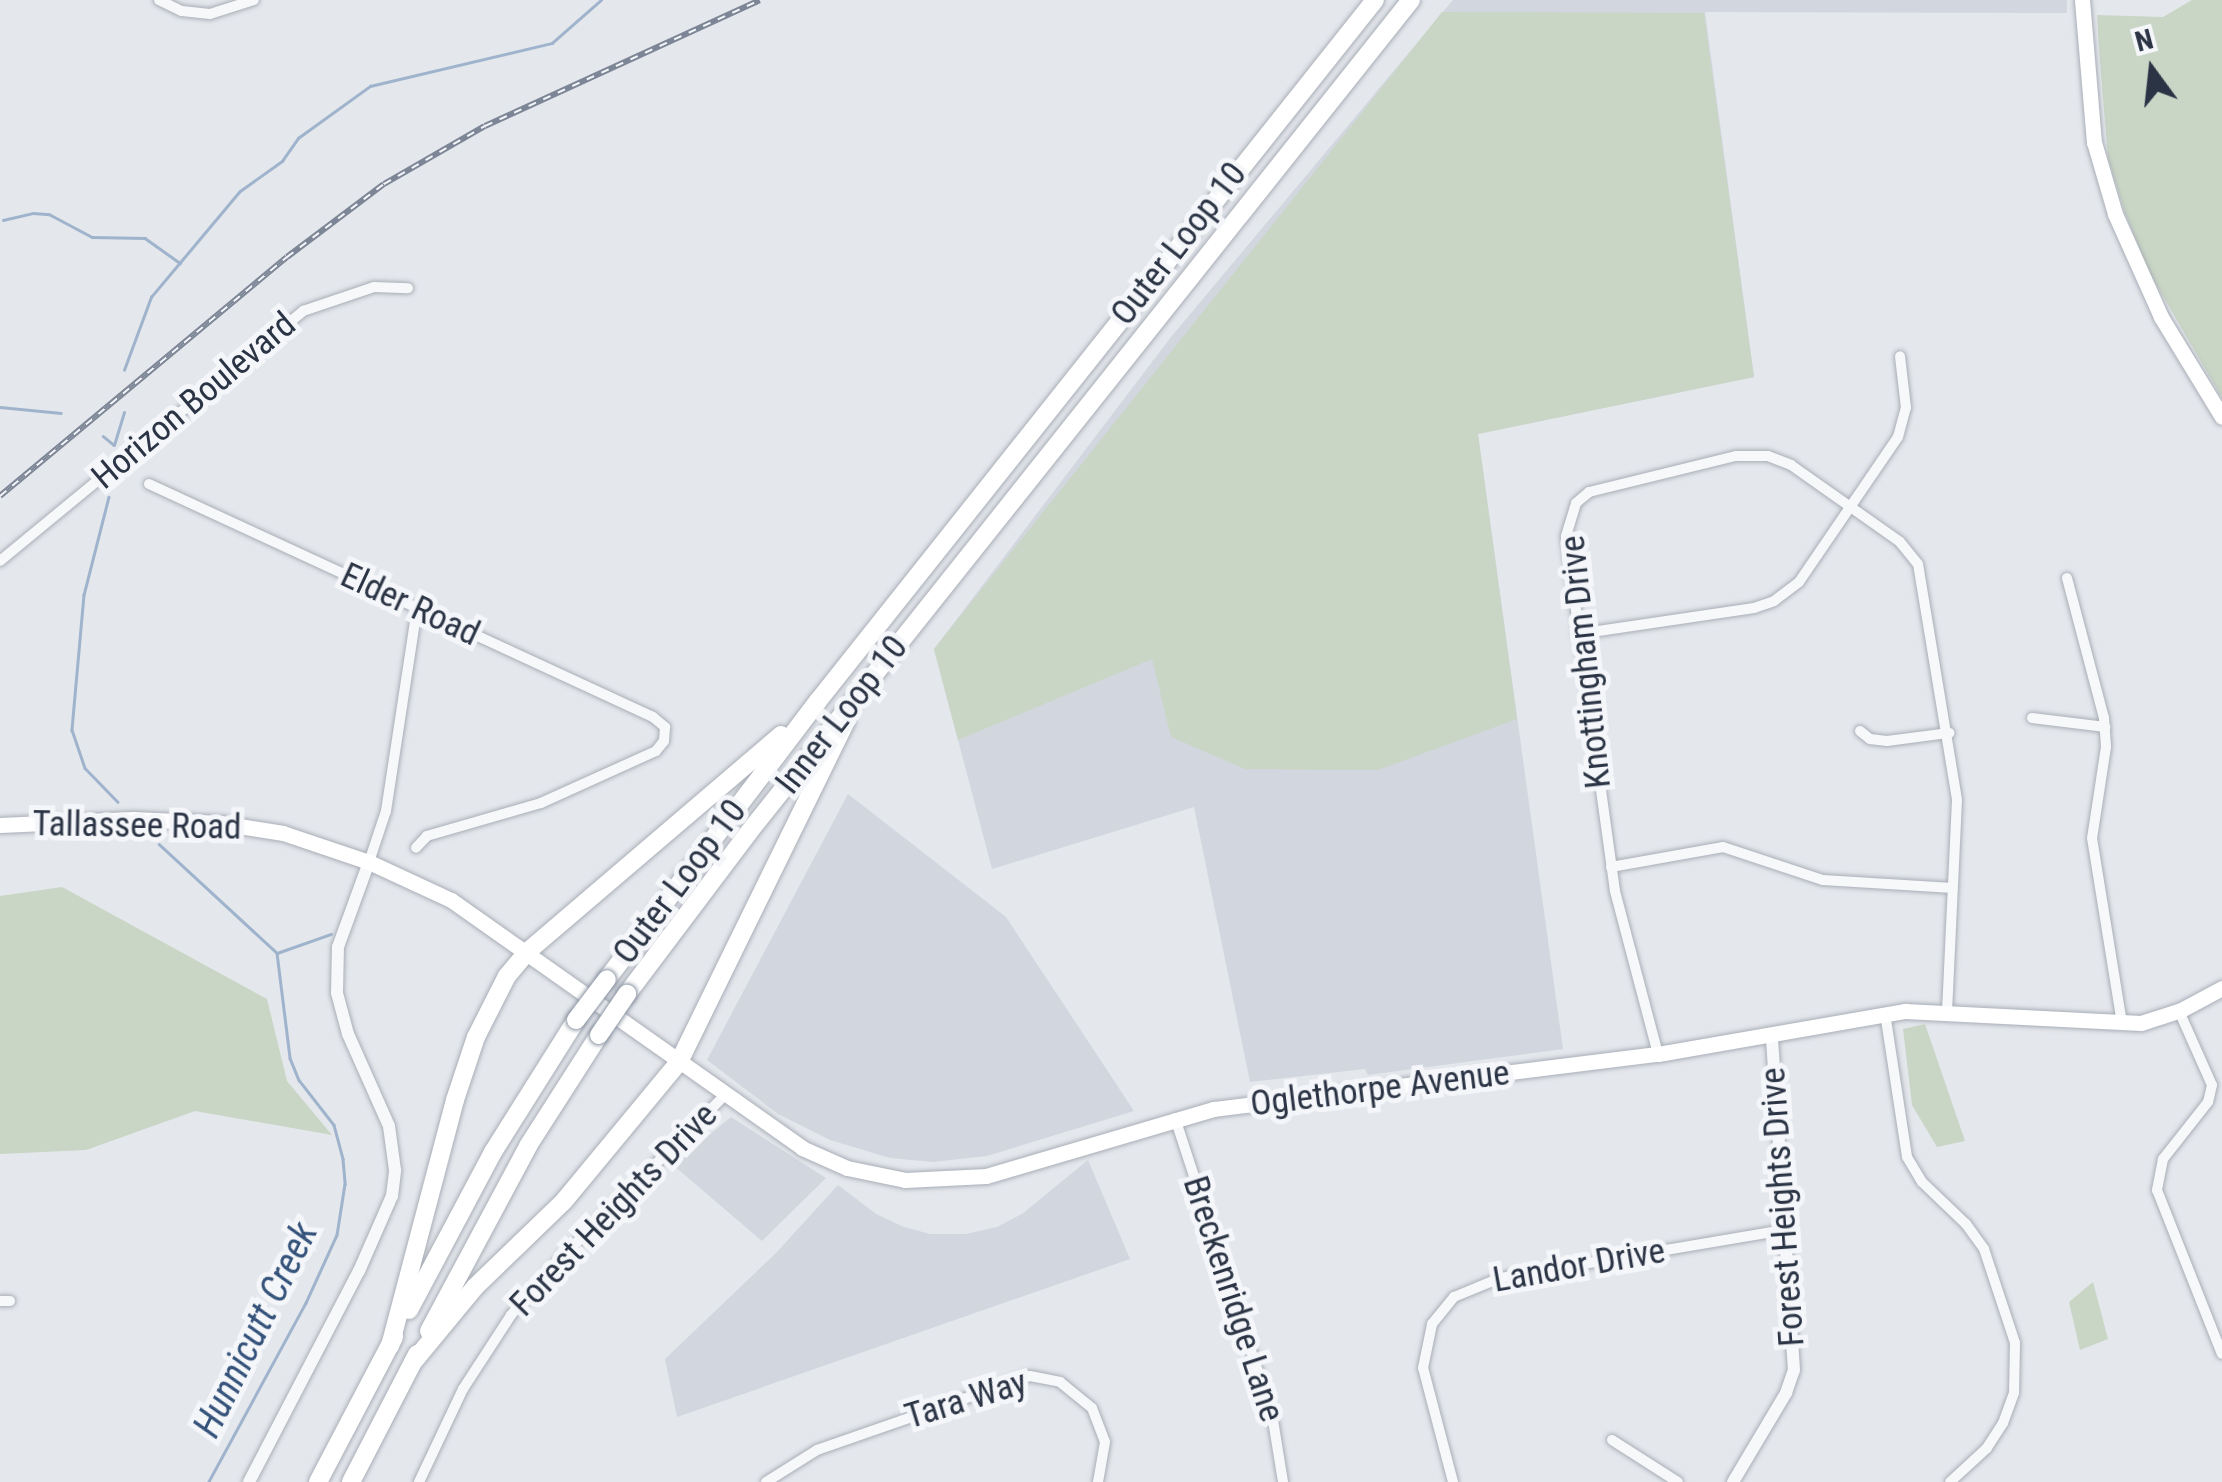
<!DOCTYPE html>
<html>
<head>
<meta charset="utf-8">
<style>
	body { margin:0 }
	#map { position:relative; width:2222px; height:1482px; overflow:hidden; background:#e4e7ec; font-family:"Roboto Condensed",sans-serif }
	div>[style] { position:absolute }
	[style*='--x'] { left:calc(var(--x)*1px); top:calc(var(--y)*1px); width:calc(var(--w)*1px); rotate:calc(var(--a)*1deg) }
	.built>* { inset:0; background:#d2d6de }
	.green>* { inset:0; background:#c9d6c5 }
	.stream>* { height:2.5px; margin:-1.25px; padding:0 1.25px; transform-origin:1.25px; border-radius:1.25px; background:#9fb4cc }
	.roads { filter:drop-shadow(0 0 2px #a9aeb7) drop-shadow(0 0 2px #a9aeb7) }
	.minor>* { height:10px; margin:-5px; padding:0 5px; transform-origin:5px; border-radius:5px; background:#f7f8fa }
	.tertiary>* { height:12px; margin:-6px; padding:0 6px; transform-origin:6px; border-radius:6px; background:#f7f8fa }
	.secondary>* { height:15px; margin:-7.5px; padding:0 7.5px; transform-origin:7.5px; border-radius:7.5px; background:#fff }
	.motorway>* { height:18px; margin:-9px; padding:0 9px; transform-origin:9px; border-radius:9px; background:#fff }
	.rail>* { height:6px; margin-top:-3px; transform-origin:0; background:repeating-linear-gradient(90deg,#f4f6f9 0 8px,#7d8696 0 16px); box-sizing:border-box; border-block:2px solid #7d8696 }
	.bridges { filter:drop-shadow(0 0 2px #8b94a3) drop-shadow(0 0 2px #8b94a3) }
	.motorway-bridge>* { height:18px; margin:-9px; padding:0 9px; transform-origin:9px; border-radius:9px; background:#fff }
	span { translate:-50% -50%; white-space:nowrap; text-align:center; line-height:1.15; -webkit-text-stroke:10px #f4f6f9; paint-order:stroke }
	.street-label { font-size:35px; color:#2b3445 }
	.water-label { font-size:38px; color:#34527a; font-style:italic }
	.north { position:absolute; left:2102px; top:20px; width:100px; height:100px; -webkit-text-stroke:8px #f4f6f9; paint-order:stroke; rotate:345deg; font-size:28px; font-weight:700; line-height:40px; text-align:center; color:#2b3445 }
	.north::after { content:''; display:block; margin:auto; width:35px; height:45px; background:#2b3445; clip-path:polygon(50% 0,100% 100%,50% 72%,0 100%) }
</style>
</head>
<body>
<div id="map">
	<div class="built">
		<i style="clip-path:polygon(1453px 0,2067px 0,2067px 13px,1705px 12px,1754px 377px,1478px 434px,1563px 1049px,1368px 1075px,1365px 1069px,1250px 1082px,1194px 807px,992px 869px,934px 649px,1171px 337px)"></i>
		<i style="clip-path:polygon(848px 794px,1006px 917px,1134px 1111px,987px 1156px,933px 1162px,890px 1158px,830px 1140px,778px 1114px,707px 1060px)"></i>
		<i style="clip-path:polygon(731px 1117px,826px 1178px,762px 1241px,673px 1165px)"></i>
		<i style="clip-path:polygon(1088px 1160px,1130px 1259px,677px 1417px,665px 1359px,776px 1253px,838px 1185px,876px 1214px,904px 1227px,930px 1234px,966px 1234px,997px 1227px,1022px 1214px)"></i>
	</div>
	<div class="green">
		<i style="clip-path:polygon(2192px 0,2222px 0,2222px 398px,2148px 270px,2125px 213px,2108px 158px,2099px 50px,2097px 15px,2163px 17px)"></i>
		<i style="clip-path:polygon(1442px 12px,1704px 13px,1754px 377px,1478px 434px,1517px 719px,1378px 770px,1245px 769px,1171px 737px,1152px 659px,958px 740px,934px 649px)"></i>
		<i style="clip-path:polygon(62px 887px,267px 999px,287px 1081px,332px 1135px,195px 1111px,86px 1150px,0 1154px,0 896px)"></i>
		<i style="clip-path:polygon(1925px 1024px,1965px 1141px,1937px 1147px,1912px 1105px,1903px 1029px)"></i>
		<i style="clip-path:polygon(2093px 1282px,2108px 1339px,2080px 1350px,2069px 1302px)"></i>
	</div>
	<div class="stream">
		<i style="--x:3;--y:220;--w:31;--a:-13"></i>
		<i style="--x:33;--y:213;--w:16;--a:4"></i>
		<i style="--x:49;--y:214;--w:49;--a:28.1"></i>
		<i style="--x:92;--y:237;--w:53;--a:1.1"></i>
		<i style="--x:145;--y:238;--w:43;--a:35.5"></i>
		<i style="--x:124;--y:370;--w:78;--a:-69.7"></i>
		<i style="--x:151;--y:297;--w:138;--a:-50"></i>
		<i style="--x:240;--y:191;--w:52;--a:-35.5"></i>
		<i style="--x:282;--y:161;--w:28;--a:-55"></i>
		<i style="--x:298;--y:138;--w:89;--a:-35.8"></i>
		<i style="--x:370;--y:86;--w:187;--a:-13.3"></i>
		<i style="--x:552;--y:43;--w:65;--a:-41.3"></i>
		<i style="--x:0;--y:407;--w:61;--a:5.6"></i>
		<i style="--x:103;--y:436;--w:14;--a:39"></i>
		<i style="--x:114;--y:445;--w:34;--a:-73"></i>
		<i style="--x:109;--y:497;--w:101;--a:104.3"></i>
		<i style="--x:84;--y:595;--w:136;--a:95.1"></i>
		<i style="--x:72;--y:730;--w:40;--a:71.1"></i>
		<i style="--x:85;--y:768;--w:47;--a:45.9"></i>
		<i style="--x:159;--y:844;--w:161;--a:42.7"></i>
		<i style="--x:277;--y:953;--w:106;--a:82.9"></i>
		<i style="--x:290;--y:1058;--w:24;--a:68"></i>
		<i style="--x:299;--y:1080;--w:57;--a:52.1"></i>
		<i style="--x:334;--y:1125;--w:35;--a:75"></i>
		<i style="--x:343;--y:1159;--w:25;--a:85"></i>
		<i style="--x:345;--y:1184;--w:52;--a:98.9"></i>
		<i style="--x:337;--y:1235;--w:75;--a:114.5"></i>
		<i style="--x:306;--y:1303;--w:204;--a:118.5"></i>
		<i style="--x:277;--y:953;--w:57;--a:-19.4"></i>
	</div>
	<div class="roads">
		<div class="minor">
			<i style="--x:159;--y:0;--w:25;--a:26"></i>
			<i style="--x:182;--y:11;--w:28;--a:6"></i>
			<i style="--x:210;--y:14;--w:46;--a:-17.7"></i>
			<i style="--x:149;--y:484;--w:555;--a:24.81"></i>
			<i style="--x:653;--y:717;--w:16;--a:40"></i>
			<i style="--x:665;--y:727;--w:14;--a:94"></i>
			<i style="--x:664;--y:741;--w:13;--a:129"></i>
			<i style="--x:656;--y:751;--w:126;--a:155.7"></i>
			<i style="--x:541;--y:803;--w:119;--a:163.9"></i>
			<i style="--x:427;--y:836;--w:16;--a:133"></i>
			<i style="--x:0;--y:561;--w:393;--a:-39.5"></i>
			<i style="--x:303;--y:311;--w:75;--a:-18.7"></i>
			<i style="--x:374;--y:287;--w:34;--a:2"></i>
			<i style="--x:2067;--y:578;--w:145;--a:75.2"></i>
			<i style="--x:2104;--y:718;--w:29;--a:86"></i>
			<i style="--x:2106;--y:747;--w:92;--a:98.7"></i>
			<i style="--x:2092;--y:838;--w:188;--a:80.8"></i>
			<i style="--x:1578;--y:634;--w:178;--a:-8.4"></i>
			<i style="--x:1754;--y:608;--w:21;--a:-19"></i>
			<i style="--x:1774;--y:601;--w:31;--a:-37"></i>
			<i style="--x:1799;--y:582;--w:176;--a:-55.7"></i>
			<i style="--x:1898;--y:437;--w:30;--a:-75"></i>
			<i style="--x:1906;--y:408;--w:52;--a:-96.6"></i>
			<i style="--x:2032;--y:718;--w:74;--a:7"></i>
			<i style="--x:1860;--y:731;--w:13;--a:39"></i>
			<i style="--x:1870;--y:739;--w:17;--a:7"></i>
			<i style="--x:1887;--y:741;--w:63;--a:-7.4"></i>
			<i style="--x:369;--y:862;--w:54;--a:-71.6"></i>
			<i style="--x:386;--y:811;--w:205;--a:-81.3"></i>
			<i style="--x:1611;--y:867;--w:114;--a:-10.1"></i>
			<i style="--x:1723;--y:847;--w:105;--a:18.3"></i>
			<i style="--x:1823;--y:880;--w:130;--a:3.5"></i>
			<i style="--x:2179;--y:1011;--w:81;--a:66"></i>
			<i style="--x:2212;--y:1085;--w:17;--a:103"></i>
			<i style="--x:2208;--y:1102;--w:73;--a:128.3"></i>
			<i style="--x:2163;--y:1159;--w:32;--a:101"></i>
			<i style="--x:2157;--y:1190;--w:176;--a:68.4"></i>
			<i style="--x:1885;--y:1013;--w:146;--a:81.3"></i>
			<i style="--x:1907;--y:1157;--w:29;--a:59"></i>
			<i style="--x:1922;--y:1182;--w:61;--a:43.7"></i>
			<i style="--x:1966;--y:1224;--w:31;--a:54"></i>
			<i style="--x:1984;--y:1249;--w:99;--a:71.7"></i>
			<i style="--x:2015;--y:1343;--w:50;--a:91.1"></i>
			<i style="--x:2014;--y:1393;--w:32;--a:110"></i>
			<i style="--x:2003;--y:1423;--w:30;--a:123"></i>
			<i style="--x:1987;--y:1448;--w:50;--a:137.4"></i>
			<i style="--x:1658;--y:1054;--w:169;--a:-104.8"></i>
			<i style="--x:1615;--y:891;--w:358;--a:-97.9"></i>
			<i style="--x:1566;--y:536;--w:34;--a:-73"></i>
			<i style="--x:1576;--y:503;--w:17;--a:-40"></i>
			<i style="--x:1589;--y:492;--w:151;--a:-13.8"></i>
			<i style="--x:1736;--y:456;--w:32;--a:0"></i>
			<i style="--x:1768;--y:456;--w:25;--a:21"></i>
			<i style="--x:1791;--y:465;--w:133;--a:35.2"></i>
			<i style="--x:1900;--y:542;--w:28;--a:51"></i>
			<i style="--x:1918;--y:564;--w:239;--a:80.6"></i>
			<i style="--x:1957;--y:800;--w:211;--a:92.7"></i>
			<i style="--x:1175;--y:1118;--w:311;--a:71.9"></i>
			<i style="--x:1272;--y:1414;--w:69;--a:80.8"></i>
			<i style="--x:0;--y:1301;--w:10;--a:0"></i>
			<i style="--x:1612;--y:1440;--w:78;--a:32.5"></i>
			<i style="--x:419;--y:1482;--w:103;--a:-64.7"></i>
			<i style="--x:463;--y:1389;--w:88;--a:-57"></i>
			<i style="--x:511;--y:1315;--w:79;--a:-48.6"></i>
			<i style="--x:563;--y:1256;--w:227;--a:-44.8"></i>
			<i style="--x:766;--y:1482;--w:60;--a:-32.1"></i>
			<i style="--x:817;--y:1450;--w:225;--a:-19.2"></i>
			<i style="--x:1030;--y:1376;--w:31;--a:11"></i>
			<i style="--x:1060;--y:1382;--w:41;--a:39.1"></i>
			<i style="--x:1092;--y:1408;--w:36;--a:69"></i>
			<i style="--x:1105;--y:1442;--w:41;--a:99.9"></i>
			<i style="--x:1453;--y:1482;--w:118;--a:-104.7"></i>
			<i style="--x:1423;--y:1368;--w:45;--a:-78.4"></i>
			<i style="--x:1432;--y:1324;--w:35;--a:-51"></i>
			<i style="--x:1454;--y:1297;--w:50;--a:-22.4"></i>
			<i style="--x:1500;--y:1278;--w:289;--a:-9.6"></i>
		</div>
		<div class="tertiary">
			<i style="--x:249;--y:1482;--w:238;--a:-62.5"></i>
			<i style="--x:359;--y:1271;--w:82;--a:-66.3"></i>
			<i style="--x:392;--y:1196;--w:26;--a:-83"></i>
			<i style="--x:395;--y:1170;--w:44;--a:-97.8"></i>
			<i style="--x:389;--y:1126;--w:101;--a:-114"></i>
			<i style="--x:348;--y:1034;--w:42;--a:-105"></i>
			<i style="--x:337;--y:993;--w:46;--a:-88.8"></i>
			<i style="--x:338;--y:947;--w:90;--a:-70"></i>
			<i style="--x:1733;--y:1482;--w:104;--a:-59.2"></i>
			<i style="--x:1786;--y:1393;--w:24;--a:-71"></i>
			<i style="--x:1794;--y:1370;--w:334;--a:-93.8"></i>
		</div>
		<div class="secondary">
			<i style="--x:2082;--y:0;--w:143;--a:85.2"></i>
			<i style="--x:2094;--y:142;--w:75;--a:73.7"></i>
			<i style="--x:2115;--y:214;--w:113;--a:65.9"></i>
			<i style="--x:2161;--y:317;--w:117;--a:58.6"></i>
			<i style="--x:0;--y:825;--w:133;--a:-2.6"></i>
			<i style="--x:133;--y:819;--w:87;--a:2.6"></i>
			<i style="--x:220;--y:823;--w:64;--a:9"></i>
			<i style="--x:283;--y:833;--w:91;--a:18.6"></i>
			<i style="--x:369;--y:862;--w:90;--a:24.9"></i>
			<i style="--x:451;--y:900;--w:430;--a:35.2"></i>
			<i style="--x:802;--y:1148;--w:49;--a:24"></i>
			<i style="--x:847;--y:1168;--w:59;--a:11.7"></i>
			<i style="--x:905;--y:1180;--w:81;--a:-2.8"></i>
			<i style="--x:986;--y:1176;--w:238;--a:-16.4"></i>
			<i style="--x:1214;--y:1109;--w:447;--a:-7.1"></i>
			<i style="--x:1658;--y:1054;--w:251;--a:-9.9"></i>
			<i style="--x:1905;--y:1011;--w:236;--a:2.9"></i>
			<i style="--x:2141;--y:1023;--w:40;--a:-18"></i>
			<i style="--x:2179;--y:1011;--w:49;--a:-28.1"></i>
		</div>
		<div class="motorway">
			<i style="--x:607;--y:979;--w:349;--a:-52.8"></i>
			<i style="--x:818;--y:701;--w:895;--a:-51.53"></i>
			<i style="--x:627;--y:994;--w:203;--a:-53"></i>
			<i style="--x:749;--y:832;--w:1063;--a:-51.49"></i>
			<i style="--x:409;--y:1310;--w:179;--a:-62"></i>
			<i style="--x:493;--y:1152;--w:156;--a:-57.8"></i>
			<i style="--x:429;--y:1331;--w:210;--a:-61.8"></i>
			<i style="--x:528;--y:1146;--w:132;--a:-57.4"></i>
			<i style="--x:390;--y:1346;--w:254;--a:-75.2"></i>
			<i style="--x:455;--y:1100;--w:66;--a:-71.6"></i>
			<i style="--x:476;--y:1037;--w:68;--a:-63.1"></i>
			<i style="--x:507;--y:976;--w:31;--a:-50"></i>
			<i style="--x:527;--y:952;--w:334;--a:-40.5"></i>
			<i style="--x:414;--y:1361;--w:96;--a:-50.5"></i>
			<i style="--x:475;--y:1287;--w:124;--a:-44"></i>
			<i style="--x:564;--y:1201;--w:180;--a:-50.4"></i>
			<i style="--x:679;--y:1062;--w:380;--a:-63.9"></i>
			<i style="--x:318;--y:1482;--w:164;--a:-62.3"></i>
			<i style="--x:351;--y:1482;--w:144;--a:-62.7"></i>
		</div>
	</div>
	<div class="rail">
		<i style="--x:0;--y:496;--w:373;--a:-39.8"></i>
		<i style="--x:287;--y:257;--w:121;--a:-37"></i>
		<i style="--x:384;--y:184;--w:116;--a:-29.9"></i>
		<i style="--x:485;--y:126;--w:302;--a:-24.6"></i>
	</div>
	<div class="bridges">
		<div class="motorway-bridge">
			<i style="--x:576;--y:1020;--w:51;--a:-52.9"></i>
			<i style="--x:599;--y:1035;--w:50;--a:-55.7"></i>
		</div>
	</div>
	<div class="street-label">
		<span style="left:1179px;top:244px;rotate:-52deg">Outer Loop 10</span>
		<span style="left:194px;top:401px;rotate:-40deg">Horizon Boulevard</span>
		<span style="left:410px;top:605px;rotate:25deg">Elder Road</span>
		<span style="left:1586px;top:662px;rotate:-96deg">Knottingham Drive</span>
		<span style="left:842px;top:715px;rotate:-52deg">Inner Loop 10</span>
		<span style="left:137px;top:826px;rotate:1deg">Tallassee Road</span>
		<span style="left:680px;top:882px;rotate:-53deg">Outer Loop 10</span>
		<span style="left:1380px;top:1089px;rotate:-7deg">Oglethorpe Avenue</span>
		<span style="left:1783px;top:1207px;rotate:-94deg">Forest Heights Drive</span>
		<span style="left:614px;top:1210px;rotate:-46deg">Forest Heights Drive</span>
		<span style="left:1579px;top:1266px;rotate:-10deg">Landor Drive</span>
		<span style="left:1233px;top:1299px;rotate:72deg">Breckenridge Lane</span>
		<span style="left:966px;top:1400px;rotate:-17deg">Tara Way</span>
	</div>
	<div class="water-label">
		<span style="left:256px;top:1330px;rotate:-64deg">Hunnicutt Creek</span>
	</div>
	<div class="north">N</div>
</div>
</body>
</html>
